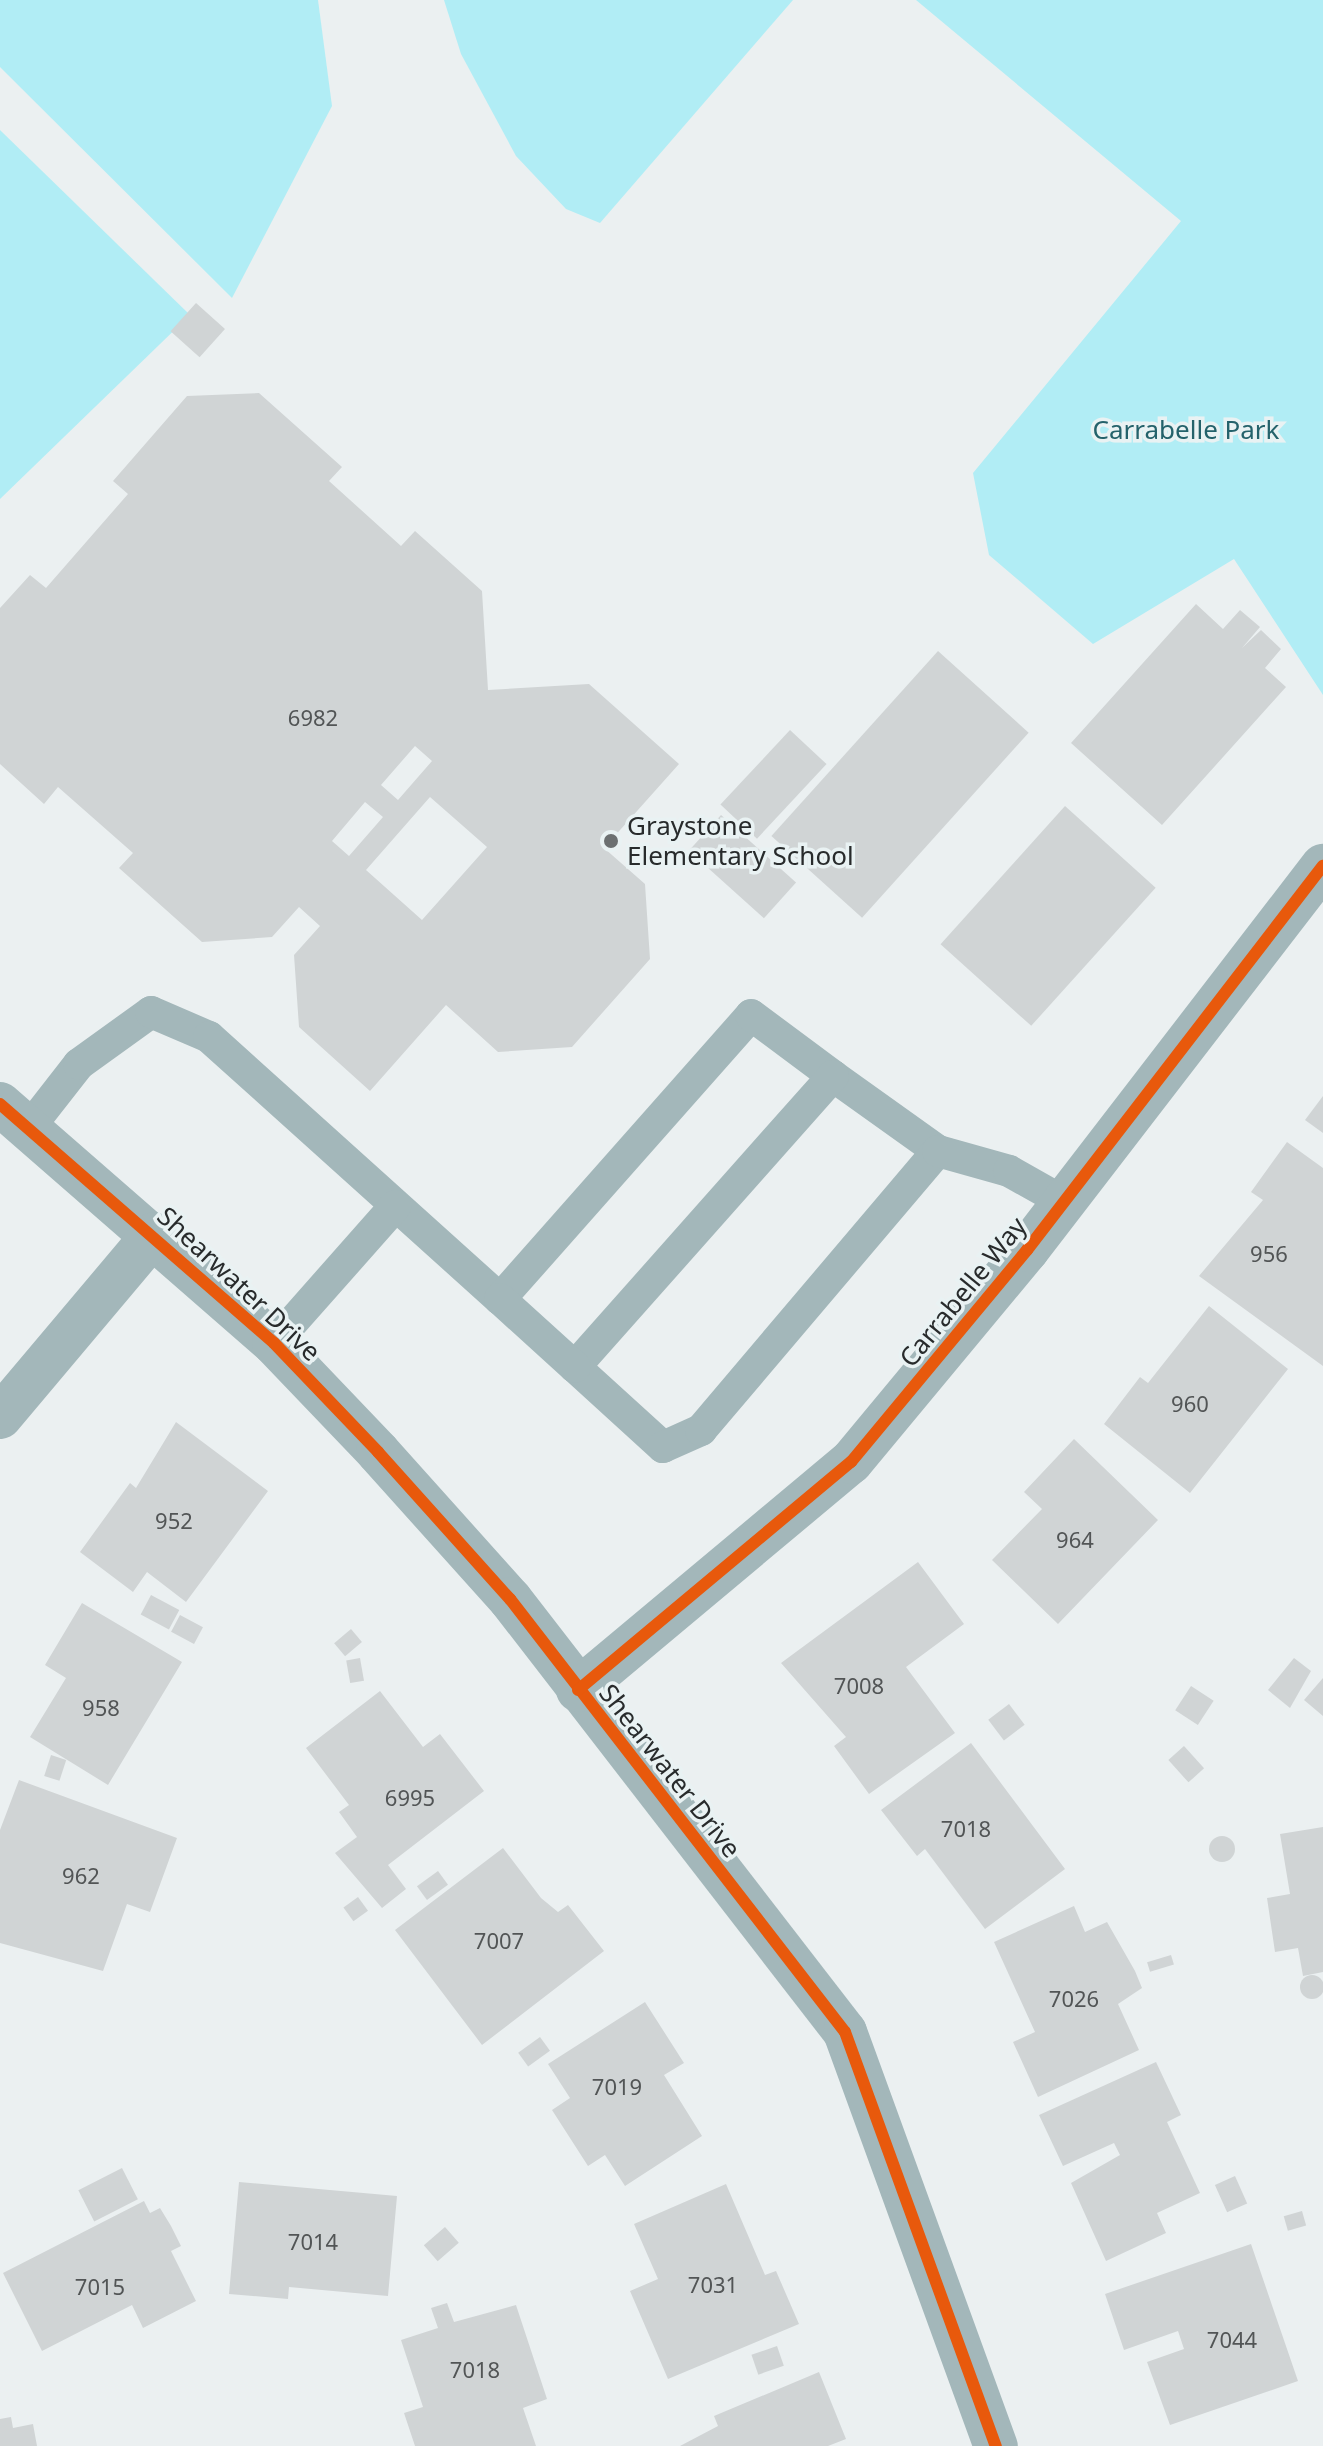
<!DOCTYPE html>
<html>
<head>
<meta charset="utf-8">
<style>
	body { margin:0 }
	#map { position:relative; width:1323px; height:2446px; overflow:hidden; background:#ebf0f1; font-family:"Noto Sans",sans-serif }
	div>[style] { position:absolute }
	[style*='--x'] { left:calc(var(--x)*1px); top:calc(var(--y)*1px); width:calc(var(--w)*1px); rotate:calc(var(--a)*1deg) }
	.green>* { inset:0; background:#b1edf5 }
	.building>* { inset:0; background:#d0d4d5; transform-origin:0 0 }
	.round { border-radius:50% }
	.lane>* { height:32px; margin:-16px; padding:0 16px; transform-origin:16px; border-radius:16px; background:#a3b7ba }
	.street>* { height:44px; margin:-22px; padding:0 22px; transform-origin:22px; border-radius:22px; background:#a3b7ba }
	.cycleway>* { height:12px; margin:-6px; padding:0 6px; transform-origin:6px; border-radius:6px; background:#e8590c }
	.dots>* { width:22px; height:22px; translate:-50% -50%; box-sizing:border-box; border:4px solid #e9f2f3; border-radius:50% }
	span { translate:-50% -50%; white-space:nowrap; text-align:center; line-height:1.15; -webkit-text-stroke:7px #e9f2f3; paint-order:stroke }
	.number-label { font-size:22px; color:#525556 }
	.number-label span { -webkit-text-stroke-width:0 }
	.park-label { font-size:26px; color:#24626b }
	.poi-label { font-size:26px; color:#282b2c }
	.left { translate:0 -50%; text-align:left }
	.street-label { font-size:26px; color:#282b2c }
</style>
</head>
<body>
<div id="map">
	<div class="green">
		<i style="clip-path:polygon(0 0,318px 0,332px 106px,232px 298px,0 67px)"></i>
		<i style="clip-path:polygon(444px 0,793px 0,600px 223px,566px 209px,516px 156px,461px 54px)"></i>
		<i style="clip-path:polygon(916px 0,1323px 0,1323px 695px,1234px 559px,1093px 644px,989px 555px,973px 473px,1181px 221px)"></i>
		<i style="clip-path:polygon(0 130px,190px 315px,0 499px)"></i>
	</div>
	<div class="building">
		<i style="left:196px;top:303px;width:39px;height:38px;rotate:42deg"></i>
		<i style="clip-path:polygon(evenodd,259px 393px,342px 467px,329px 481px,401px 546px,415px 531px,482px 591px,488px 690px,589px 684px,679px 764px,604px 848px,645px 884px,650px 959px,572px 1047px,498px 1052px,446px 1005px,370px 1091px,299px 1027px,294px 955px,320px 926px,299px 907px,272px 937px,202px 942px,119px 868px,133px 853px,58px 787px,44px 804px,0 764px,0 608px,30px 575px,46px 588px,128px 494px,113px 481px,187px 396px,259px 393px,415px 746px,432px 761px,398px 800px,381px 785px,415px 746px,259px 393px,430px 797px,487px 847px,422px 920px,366px 870px,430px 797px,259px 393px,365px 802px,383px 817px,349px 856px,332px 841px,365px 802px)"></i>
		<i style="clip-path:polygon(1196px 604px,1223px 629px,1240px 610px,1260px 627px,1242px 648px,1261px 630px,1281px 649px,1265px 668px,1286px 687px,1162px 825px,1071px 743px)"></i>
		<i style="left:938px;top:651px;width:122px;height:249px;rotate:42deg"></i>
		<i style="left:790px;top:730px;width:50px;height:102px;rotate:43deg"></i>
		<i style="left:1065px;top:806px;width:122px;height:186px;rotate:42deg"></i>
		<i style="left:721px;top:815px;width:101px;height:48px;rotate:42deg"></i>
		<i style="clip-path:polygon(1323px 1096px,1323px 1133px,1305px 1120px)"></i>
		<i style="clip-path:polygon(1287px 1142px,1323px 1168px,1323px 1366px,1199px 1276px,1263px 1200px,1251px 1192px)"></i>
		<i style="clip-path:polygon(1209px 1306px,1288px 1369px,1190px 1493px,1104px 1424px,1140px 1377px,1148px 1383px)"></i>
		<i style="clip-path:polygon(176px 1422px,268px 1491px,186px 1602px,147px 1572px,133px 1592px,80px 1552px,130px 1483px,136px 1488px)"></i>
		<i style="clip-path:polygon(1074px 1439px,1158px 1520px,1058px 1624px,992px 1560px,1042px 1509px,1024px 1492px)"></i>
		<i style="clip-path:polygon(918px 1562px,964px 1624px,906px 1667px,955px 1733px,869px 1794px,834px 1746px,846px 1737px,781px 1663px)"></i>
		<i style="left:151px;top:1595px;width:32px;height:22px;rotate:28deg"></i>
		<i style="clip-path:polygon(82px 1603px,182px 1662px,108px 1785px,30px 1737px,66px 1678px,45px 1665px)"></i>
		<i style="left:180px;top:1615px;width:26px;height:19px;rotate:28deg"></i>
		<i style="left:351px;top:1629px;width:17px;height:22px;rotate:50deg"></i>
		<i style="left:360px;top:1658px;width:23px;height:14px;rotate:80deg"></i>
		<i style="clip-path:polygon(1294px 1658px,1311px 1671px,1290px 1708px,1268px 1690px)"></i>
		<i style="clip-path:polygon(1323px 1678px,1323px 1716px,1304px 1700px)"></i>
		<i style="left:1191px;top:1686px;width:27px;height:29px;rotate:33deg"></i>
		<i style="clip-path:polygon(380px 1691px,423px 1747px,440px 1734px,484px 1791px,388px 1865px,406px 1889px,382px 1908px,335px 1853px,357px 1837px,339px 1812px,349px 1805px,306px 1748px)"></i>
		<i style="left:1009px;top:1704px;width:26px;height:26px;rotate:53deg"></i>
		<i style="clip-path:polygon(971px 1743px,1065px 1869px,985px 1929px,925px 1849px,917px 1856px,881px 1810px)"></i>
		<i style="left:1184px;top:1746px;width:30px;height:21px;rotate:48deg"></i>
		<i style="left:51px;top:1755px;width:16px;height:22px;rotate:18deg"></i>
		<i style="clip-path:polygon(19px 1780px,177px 1838px,150px 1912px,127px 1904px,103px 1971px,0 1943px,0 1830px)"></i>
		<i style="clip-path:polygon(1323px 1827px,1323px 1972px,1303px 1976px,1298px 1948px,1275px 1952px,1267px 1898px,1290px 1894px,1280px 1834px)"></i>
		<i class="round" style="left:1209px;top:1836px;width:26px;height:26px"></i>
		<i style="clip-path:polygon(503px 1848px,541px 1898px,558px 1912px,568px 1905px,604px 1951px,482px 2045px,395px 1930px)"></i>
		<i style="left:438px;top:1871px;width:17px;height:26px;rotate:54deg"></i>
		<i style="left:358px;top:1897px;width:17px;height:18px;rotate:54deg"></i>
		<i style="clip-path:polygon(1074px 1906px,1085px 1932px,1107px 1922px,1135px 1971px,1142px 1988px,1118px 2004px,1139px 2050px,1038px 2097px,1013px 2042px,1035px 2032px,994px 1942px)"></i>
		<i style="left:1171px;top:1955px;width:10px;height:25px;rotate:73deg"></i>
		<i class="round" style="left:1300px;top:1975px;width:24px;height:24px"></i>
		<i style="clip-path:polygon(645px 2002px,684px 2063px,664px 2075px,702px 2136px,625px 2186px,605px 2155px,588px 2166px,552px 2110px,570px 2098px,548px 2064px)"></i>
		<i style="left:540px;top:2037px;width:17px;height:27px;rotate:54deg"></i>
		<i style="clip-path:polygon(1156px 2062px,1181px 2115px,1167px 2122px,1200px 2193px,1157px 2213px,1166px 2233px,1106px 2261px,1071px 2183px,1120px 2155px,1114px 2143px,1063px 2166px,1039px 2115px)"></i>
		<i style="left:122px;top:2168px;width:35px;height:49px;rotate:63deg"></i>
		<i style="left:1235px;top:2176px;width:30px;height:22px;rotate:66deg"></i>
		<i style="clip-path:polygon(239px 2182px,397px 2196px,388px 2296px,289px 2287px,288px 2299px,229px 2294px)"></i>
		<i style="clip-path:polygon(726px 2184px,765px 2275px,776px 2271px,799px 2324px,668px 2379px,630px 2291px,658px 2279px,634px 2224px)"></i>
		<i style="clip-path:polygon(144px 2201px,150px 2213px,160px 2208px,171px 2226px,181px 2246px,171px 2251px,196px 2301px,143px 2328px,132px 2305px,42px 2351px,3px 2273px)"></i>
		<i style="left:1302px;top:2211px;width:15px;height:19px;rotate:74deg"></i>
		<i style="left:445px;top:2227px;width:21px;height:28px;rotate:49deg"></i>
		<i style="clip-path:polygon(1251px 2244px,1298px 2381px,1170px 2425px,1147px 2362px,1184px 2349px,1178px 2331px,1124px 2350px,1105px 2294px)"></i>
		<i style="clip-path:polygon(447px 2303px,454px 2322px,516px 2305px,547px 2399px,523px 2408px,536px 2446px,415px 2446px,404px 2413px,423px 2407px,401px 2340px,438px 2328px,431px 2308px)"></i>
		<i style="left:777px;top:2346px;width:21px;height:27px;rotate:71deg"></i>
		<i style="clip-path:polygon(819px 2372px,846px 2439px,828px 2446px,680px 2446px,718px 2426px,714px 2416px)"></i>
		<i style="clip-path:polygon(11px 2417px,13px 2428px,33px 2424px,37px 2446px,0 2446px,0 2419px)"></i>
	</div>
	<div class="lane">
		<i style="--x:833;--y:1076;--w:129;--a:35.5"></i>
		<i style="--x:29;--y:1128;--w:81;--a:-52"></i>
		<i style="--x:79;--y:1064;--w:89;--a:-35.8"></i>
		<i style="--x:151;--y:1012;--w:63;--a:23.3"></i>
		<i style="--x:209;--y:1037;--w:392;--a:42"></i>
		<i style="--x:500;--y:1299;--w:379;--a:-48.5"></i>
		<i style="--x:751;--y:1015;--w:102;--a:36.6"></i>
		<i style="--x:833;--y:1076;--w:389;--a:131.6"></i>
		<i style="--x:575;--y:1367;--w:119;--a:42.3"></i>
		<i style="--x:663;--y:1447;--w:42;--a:-24.1"></i>
		<i style="--x:701;--y:1430;--w:366;--a:-49.7"></i>
		<i style="--x:938;--y:1151;--w:74;--a:15.7"></i>
		<i style="--x:1009;--y:1171;--w:63;--a:29.4"></i>
		<i style="--x:500;--y:1299;--w:101;--a:42.2"></i>
		<i style="--x:274;--y:1343;--w:183;--a:-48.5"></i>
	</div>
	<div class="street">
		<i style="--x:0;--y:1104;--w:364;--a:41.1"></i>
		<i style="--x:274;--y:1343;--w:151;--a:46.3"></i>
		<i style="--x:378;--y:1452;--w:198;--a:48.1"></i>
		<i style="--x:510;--y:1599;--w:547;--a:52.27"></i>
		<i style="--x:845;--y:2032;--w:441;--a:70"></i>
		<i style="--x:0;--y:1417;--w:239;--a:-49.9"></i>
		<i style="--x:578;--y:1690;--w:356;--a:-39.9"></i>
		<i style="--x:851;--y:1462;--w:276;--a:-50.3"></i>
		<i style="--x:1027;--y:1250;--w:485;--a:-52.4"></i>
	</div>
	<div class="cycleway">
		<i style="--x:0;--y:1104;--w:364;--a:41.1"></i>
		<i style="--x:274;--y:1343;--w:151;--a:46.3"></i>
		<i style="--x:378;--y:1452;--w:198;--a:48.1"></i>
		<i style="--x:510;--y:1599;--w:547;--a:52.27"></i>
		<i style="--x:845;--y:2032;--w:441;--a:70"></i>
		<i style="--x:578;--y:1690;--w:356;--a:-39.9"></i>
		<i style="--x:851;--y:1462;--w:276;--a:-50.3"></i>
		<i style="--x:1027;--y:1250;--w:485;--a:-52.4"></i>
	</div>
	<div class="dots">
		<i style="left:611px;top:841px;background:#6c7071"></i>
	</div>
	<div class="number-label">
		<span style="left:313px;top:718px">6982</span>
		<span style="left:1269px;top:1254px">956</span>
		<span style="left:1190px;top:1404px">960</span>
		<span style="left:174px;top:1521px">952</span>
		<span style="left:1075px;top:1540px">964</span>
		<span style="left:859px;top:1686px">7008</span>
		<span style="left:101px;top:1708px">958</span>
		<span style="left:410px;top:1798px">6995</span>
		<span style="left:966px;top:1829px">7018</span>
		<span style="left:81px;top:1876px">962</span>
		<span style="left:499px;top:1941px">7007</span>
		<span style="left:1074px;top:1999px">7026</span>
		<span style="left:617px;top:2087px">7019</span>
		<span style="left:313px;top:2242px">7014</span>
		<span style="left:713px;top:2285px">7031</span>
		<span style="left:100px;top:2287px">7015</span>
		<span style="left:1232px;top:2340px">7044</span>
		<span style="left:475px;top:2370px">7018</span>
	</div>
	<div class="park-label">
		<span style="left:1186px;top:430px">Carrabelle Park</span>
	</div>
	<div class="poi-label">
		<span class="left" style="left:627px;top:841px">Graystone<br>Elementary School</span>
	</div>
	<div class="street-label">
		<span style="left:239px;top:1284px;rotate:43deg">Shearwater Drive</span>
		<span style="left:963px;top:1292px;rotate:-51deg">Carrabelle Way</span>
		<span style="left:670px;top:1771px;rotate:52deg">Shearwater Drive</span>
	</div>
</div>
</body>
</html>
